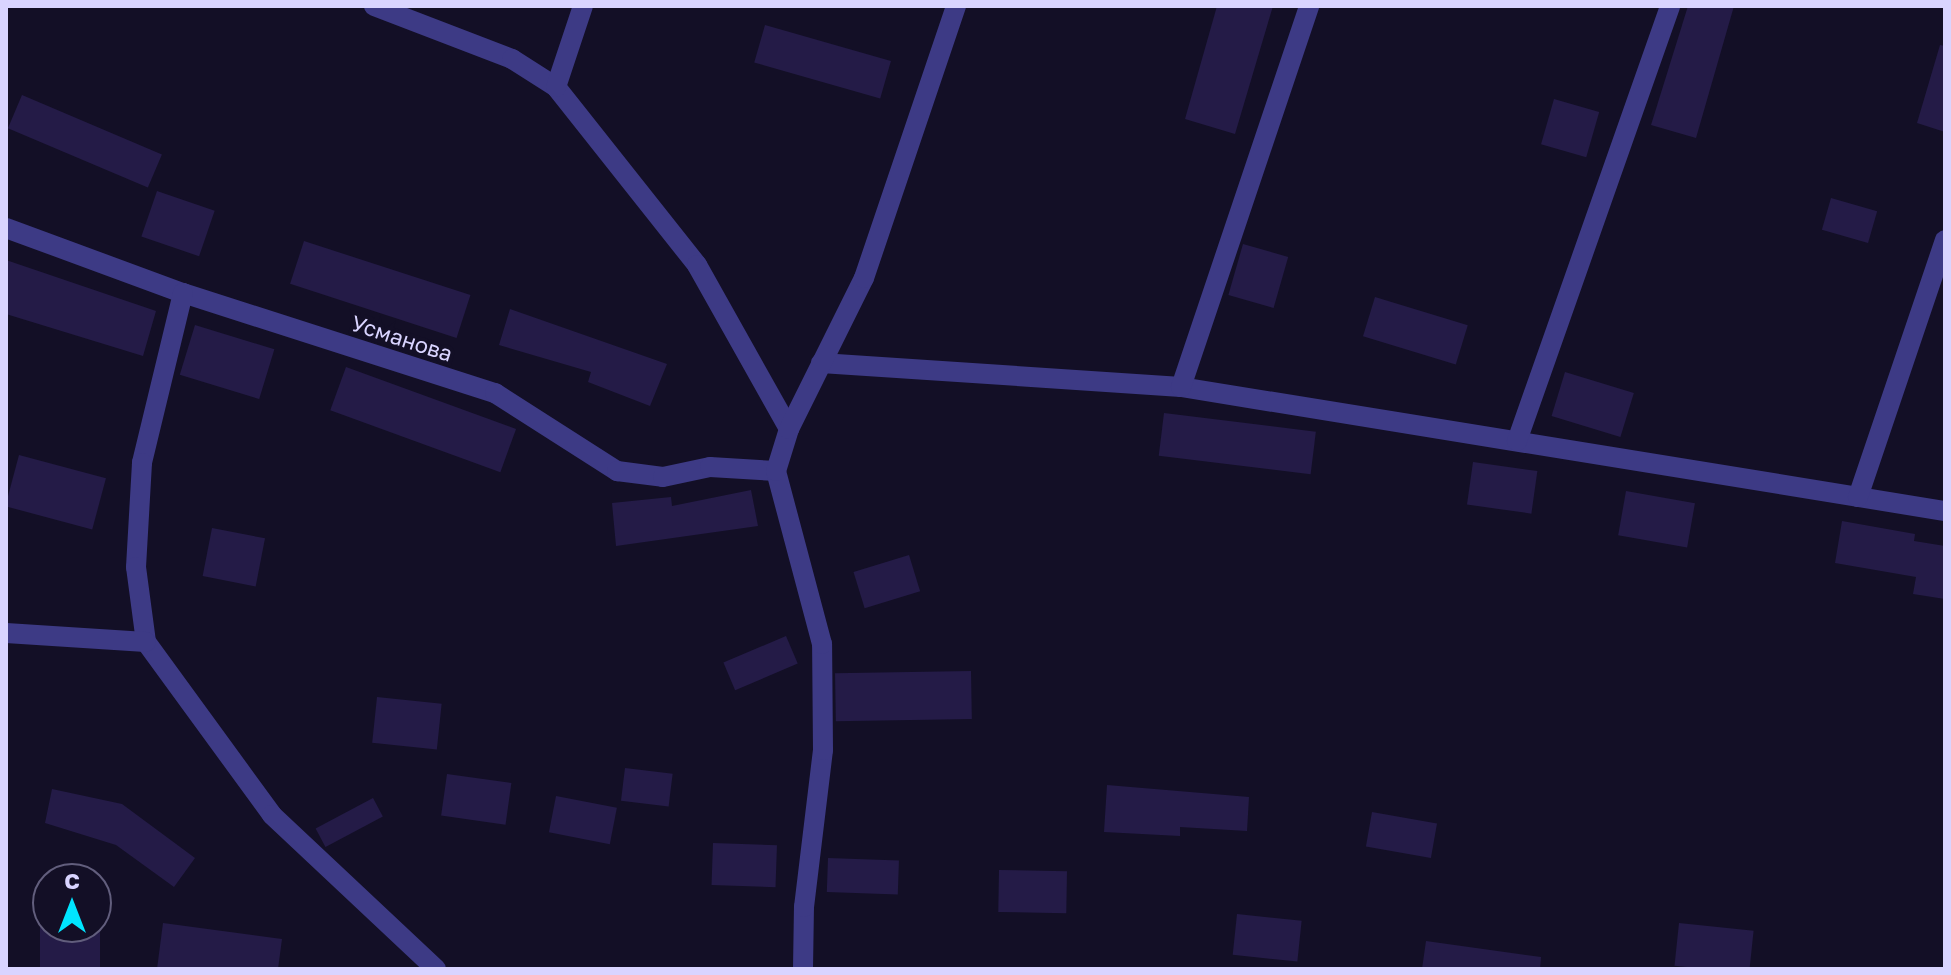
<!DOCTYPE html>
<html>
<head>
<meta charset="utf-8">
<style>
	body { margin:0 }
	#map { position:relative; width:1951px; height:975px; overflow:hidden; background:#130f26; font-family:"Golos Text",sans-serif }
	div>[style] { position:absolute }
	[style*='--x'] { left:calc(var(--x)*1px); top:calc(var(--y)*1px); width:calc(var(--w)*1px); rotate:calc(var(--a)*1deg) }
	.building>* { inset:0; background:#241b47; transform-origin:0 0 }
	.minor>* { height:20px; margin:-10px; padding:0 10px; transform-origin:10px; border-radius:10px; background:#3d3a85 }
	span { translate:-50% -50%; white-space:nowrap; text-align:center; line-height:1.15; -webkit-text-stroke:8px #130f26; paint-order:stroke }
	.street-label { font-size:22px; color:#d9d4ff }
	.frame { position:absolute; inset:0; border:8px solid #d9d4ff; pointer-events:none }
	.north { position:absolute; left:32px; top:863px; width:80px; height:80px; box-sizing:border-box; background:#130f26; border:2px solid #625e7d; border-radius:50%; rotate:0deg; font-size:22px; font-weight:700; line-height:32px; text-align:center; color:#d9d4ff }
	.north::after { content:''; display:block; margin:auto; width:28px; height:36px; background:#00e5ff; clip-path:polygon(50% 0,100% 100%,50% 72%,0 100%) }
</style>
</head>
<body>
<div id="map">
	<div class="building">
		<i style="clip-path:polygon(1217px 6px,1273px 6px,1235px 134px,1185px 119px)"></i>
		<i style="clip-path:polygon(1688px 6px,1734px 6px,1696px 138px,1651px 125px)"></i>
		<i style="left:765px;top:25px;width:131px;height:39px;rotate:16deg"></i>
		<i style="clip-path:polygon(1940px 45px,1945px 46px,1945px 132px,1917px 123px)"></i>
		<i style="left:22px;top:95px;width:152px;height:36px;rotate:23deg"></i>
		<i style="left:1554px;top:99px;width:47px;height:47px;rotate:16deg"></i>
		<i style="left:157px;top:191px;width:61px;height:48px;rotate:19deg"></i>
		<i style="left:1831px;top:198px;width:48px;height:33px;rotate:16deg"></i>
		<i style="left:304px;top:241px;width:175px;height:45px;rotate:18deg"></i>
		<i style="left:1243px;top:244px;width:47px;height:53px;rotate:16deg"></i>
		<i style="clip-path:polygon(6px 260px,156px 311px,143px 356px,6px 314px)"></i>
		<i style="left:1375px;top:297px;width:97px;height:41px;rotate:17deg"></i>
		<i style="clip-path:polygon(510px 309px,667px 364px,650px 406px,588px 382px,591px 372px,499px 345px)"></i>
		<i style="left:195px;top:325px;width:83px;height:52px;rotate:17deg"></i>
		<i style="left:346px;top:367px;width:181px;height:46px;rotate:20deg"></i>
		<i style="left:1565px;top:372px;width:72px;height:46px;rotate:17deg"></i>
		<i style="left:1164px;top:413px;width:153px;height:43px;rotate:7deg"></i>
		<i style="left:19px;top:455px;width:90px;height:53px;rotate:15deg"></i>
		<i style="left:1473px;top:462px;width:65px;height:43px;rotate:8deg"></i>
		<i style="clip-path:polygon(751px 490px,758px 526px,616px 546px,612px 503px,671px 497px,672px 506px)"></i>
		<i style="left:1626px;top:491px;width:70px;height:45px;rotate:10deg"></i>
		<i style="clip-path:polygon(1842px 521px,1915px 534px,1914px 541px,1945px 546px,1945px 599px,1913px 594px,1916px 577px,1835px 563px)"></i>
		<i style="left:212px;top:528px;width:54px;height:49px;rotate:11deg"></i>
		<i style="left:909px;top:555px;width:38px;height:58px;rotate:73deg"></i>
		<i style="left:786px;top:636px;width:30px;height:68px;rotate:67deg"></i>
		<i style="left:971px;top:671px;width:48px;height:136px;rotate:89deg"></i>
		<i style="left:377px;top:697px;width:65px;height:46px;rotate:6deg"></i>
		<i style="left:625px;top:768px;width:48px;height:33px;rotate:7deg"></i>
		<i style="left:447px;top:774px;width:65px;height:42px;rotate:8deg"></i>
		<i style="clip-path:polygon(1107px 785px,1249px 797px,1247px 831px,1180px 827px,1180px 836px,1104px 832px)"></i>
		<i style="clip-path:polygon(52px 789px,122px 804px,195px 858px,174px 887px,116px 845px,45px 823px)"></i>
		<i style="left:556px;top:796px;width:62px;height:37px;rotate:11deg"></i>
		<i style="left:373px;top:798px;width:21px;height:65px;rotate:62deg"></i>
		<i style="left:1372px;top:812px;width:66px;height:35px;rotate:10deg"></i>
		<i style="left:713px;top:843px;width:64px;height:42px;rotate:2deg"></i>
		<i style="left:828px;top:858px;width:71px;height:34px;rotate:2deg"></i>
		<i style="left:999px;top:870px;width:68px;height:42px;rotate:1deg"></i>
		<i style="left:1237px;top:914px;width:65px;height:41px;rotate:6deg"></i>
		<i style="clip-path:polygon(163px 923px,282px 939px,278px 969px,157px 969px)"></i>
		<i style="left:1679px;top:923px;width:75px;height:43px;rotate:6deg"></i>
		<i style="left:40px;top:927px;width:60px;height:42px"></i>
		<i style="clip-path:polygon(1426px 941px,1541px 957px,1540px 969px,1422px 969px)"></i>
	</div>
	<div class="minor">
		<i style="--x:374;--y:6;--w:148;--a:21"></i>
		<i style="--x:512;--y:59;--w:52;--a:32.5"></i>
		<i style="--x:556;--y:87;--w:227;--a:51.6"></i>
		<i style="--x:697;--y:265;--w:188;--a:60.7"></i>
		<i style="--x:556;--y:87;--w:85;--a:-71.6"></i>
		<i style="--x:6;--y:228;--w:189;--a:20.2"></i>
		<i style="--x:183;--y:293;--w:328;--a:17.8"></i>
		<i style="--x:495;--y:393;--w:145;--a:32.6"></i>
		<i style="--x:617;--y:471;--w:46;--a:7.4"></i>
		<i style="--x:663;--y:477;--w:48;--a:-12"></i>
		<i style="--x:710;--y:467;--w:66;--a:3.5"></i>
		<i style="--x:183;--y:293;--w:175;--a:103.6"></i>
		<i style="--x:142;--y:463;--w:104;--a:93.3"></i>
		<i style="--x:136;--y:567;--w:76;--a:82.4"></i>
		<i style="--x:146;--y:642;--w:214;--a:53.9"></i>
		<i style="--x:272;--y:815;--w:225;--a:43.2"></i>
		<i style="--x:821;--y:363;--w:361;--a:3.8"></i>
		<i style="--x:1181;--y:387;--w:774;--a:9.22"></i>
		<i style="--x:1181;--y:387;--w:402;--a:-71.4"></i>
		<i style="--x:1517;--y:441;--w:461;--a:-70.6"></i>
		<i style="--x:1858;--y:497;--w:271;--a:-71.3"></i>
		<i style="--x:6;--y:633;--w:140;--a:3.7"></i>
		<i style="--x:803;--y:969;--w:62;--a:-89.1"></i>
		<i style="--x:804;--y:907;--w:158;--a:-83.1"></i>
		<i style="--x:823;--y:750;--w:106;--a:-90.5"></i>
		<i style="--x:822;--y:644;--w:179;--a:-104.9"></i>
		<i style="--x:776;--y:471;--w:44;--a:-72.8"></i>
		<i style="--x:789;--y:429;--w:169;--a:-63.6"></i>
		<i style="--x:864;--y:278;--w:287;--a:-71.3"></i>
	</div>
	<div class="street-label">
		<span style="left:402px;top:338px;rotate:18deg">Усманова</span>
	</div>
	<div class="frame"></div>
	<div class="north">С</div>
</div>
</body>
</html>
